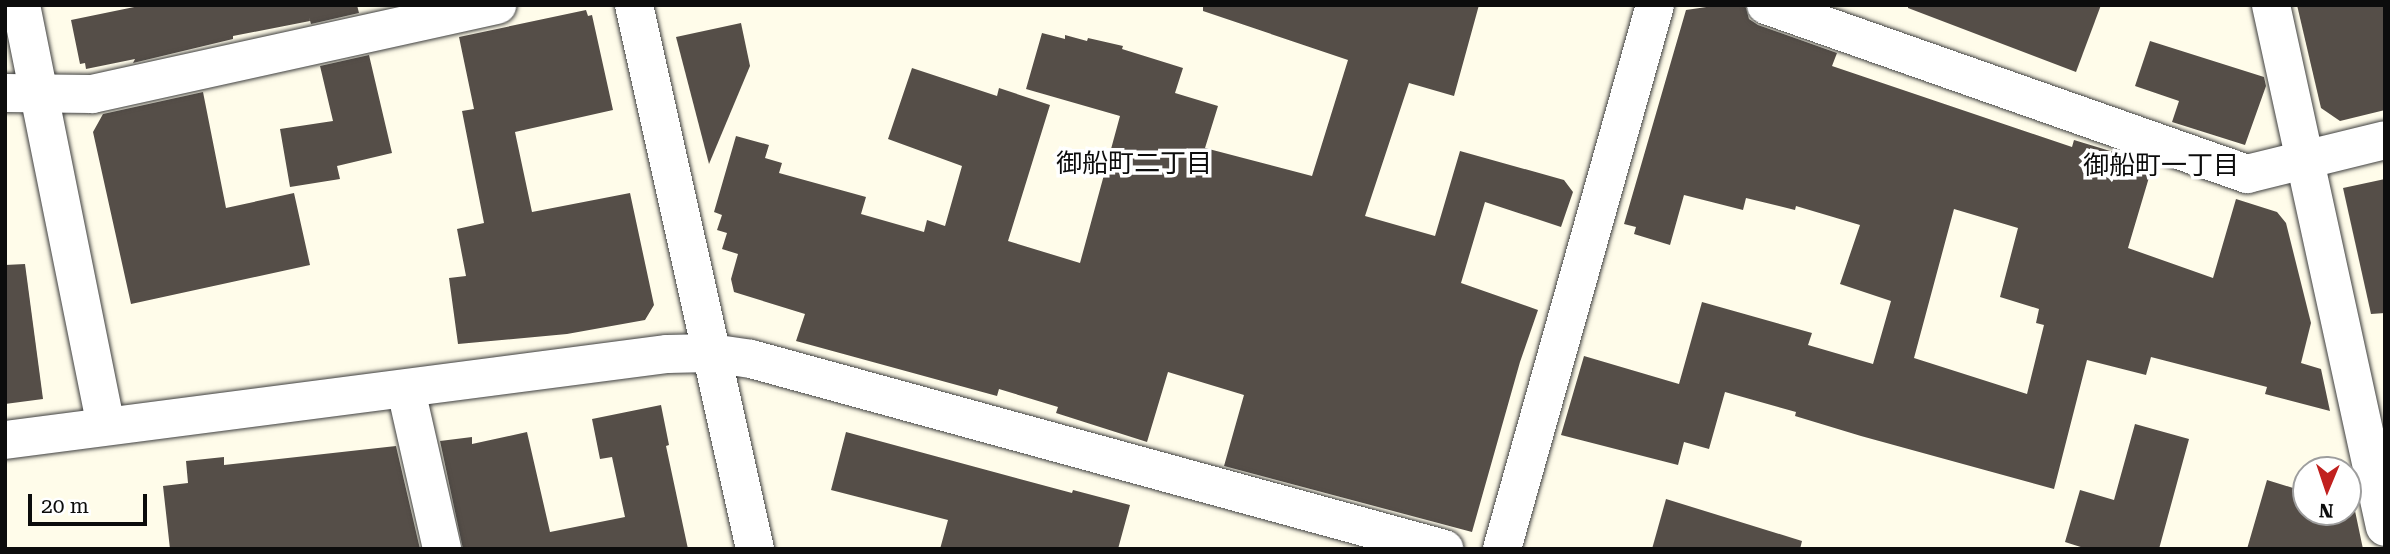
<!DOCTYPE html>
<html>
<head>
<meta charset="utf-8">
<style>
	body { margin:0 }
	#map { position:relative; width:2390px; height:554px; overflow:hidden; background:#fffcea; font-family:"Roboto Serif","Noto Sans JP",serif }
	div>[style] { position:absolute }
	[style*='--x'] { left:calc(var(--x)*1px); top:calc(var(--y)*1px); width:calc(var(--w)*1px); rotate:calc(var(--a)*1deg) }
	.building>* { inset:0; background:#554e48 }
	.roads { filter:drop-shadow(0 0 2px #3f3f3f) drop-shadow(0 0 2px #3f3f3f) }
	.minor>* { height:38px; margin:-19px; padding:0 19px; transform-origin:19px; border-radius:19px; background:#fff }
	span { translate:-50% -50%; white-space:nowrap; text-align:center; line-height:1.15; -webkit-text-stroke:7px #fff; paint-order:stroke }
	.neighbourhood-label { font-size:26px; color:#0c0c0c }
	.frame { position:absolute; inset:0; border:7px solid #0c0c0c; pointer-events:none }
	.north { position:absolute; left:2292px; top:456px; width:70px; height:70px; box-sizing:border-box; background:#fff; border:2px solid #9e9e9e; border-radius:50%; rotate:182deg; font-size:19px; font-weight:700; line-height:28px; text-align:center; color:#0c0c0c }
	.north::after { content:''; display:block; margin:auto; width:24px; height:32px; background:#c1211f; clip-path:polygon(50% 0,100% 100%,50% 72%,0 100%) }
	.scale { position:absolute; left:28px; top:494px; width:119px; height:32px; box-sizing:border-box; border:4px solid #0c0c0c; border-top:0; padding-left:9px; font-size:21px; line-height:24px; white-space:nowrap; color:#0c0c0c; -webkit-text-stroke:5px #fff; paint-order:stroke }
</style>
</head>
<body>
<div id="map">
	<div class="building">
		<i style="clip-path:polygon(144px 5px,357px 5px,359px 13px,311px 24px,309px 17px,310px 21px,233px 36px,233px 39px,133px 63px,135px 59px,86px 69px,85px 63px,80px 64px,71px 20px)"></i>
		<i style="clip-path:polygon(1203px 5px,1479px 5px,1454px 96px,1409px 83px,1365px 216px,1435px 236px,1460px 151px,1564px 180px,1573px 192px,1561px 227px,1485px 202px,1461px 283px,1538px 310px,1520px 362px,1472px 532px,1224px 466px,1244px 395px,1168px 372px,1147px 442px,1056px 413px,1058px 407px,999px 389px,997px 396px,796px 341px,805px 314px,734px 292px,731px 279px,738px 254px,722px 249px,727px 233px,717px 230px,722px 215px,714px 212px,736px 136px,769px 145px,765px 158px,782px 163px,779px 173px,866px 197px,861px 214px,924px 232px,927px 220px,945px 226px,962px 166px,888px 139px,912px 68px,997px 96px,999px 88px,1050px 105px,1008px 241px,1080px 263px,1120px 116px,1026px 89px,1042px 33px,1065px 39px,1065px 35px,1087px 41px,1088px 38px,1123px 46px,1122px 49px,1183px 68px,1175px 93px,1218px 106px,1205px 148px,1312px 176px,1348px 60px,1203px 11px)"></i>
		<i style="clip-path:polygon(evenodd,1720px 5px,1745px 5px,1749px 19px,1758px 25px,1837px 53px,1832px 66px,2072px 147px,2074px 140px,2153px 164px,2128px 248px,2213px 278px,2236px 199px,2277px 212px,2286px 223px,2311px 323px,2301px 363px,2321px 369px,2330px 411px,2265px 394px,2267px 387px,2151px 357px,2146px 375px,2087px 360px,2054px 489px,1861px 436px,1795px 416px,1796px 412px,1725px 392px,1709px 449px,1684px 442px,1678px 465px,1561px 435px,1584px 356px,1679px 384px,1702px 302px,1812px 333px,1808px 345px,1873px 364px,1891px 301px,1840px 284px,1860px 225px,1796px 206px,1795px 210px,1746px 198px,1743px 210px,1684px 195px,1670px 245px,1634px 234px,1636px 227px,1624px 224px,1686px 10px,1720px 5px,1954px 209px,2018px 228px,2000px 297px,2039px 309px,2036px 323px,2044px 325px,2027px 394px,1914px 358px,1954px 209px)"></i>
		<i style="clip-path:polygon(1908px 5px,2101px 5px,2076px 72px,1908px 8px)"></i>
		<i style="clip-path:polygon(2297px 5px,2385px 5px,2385px 110px,2340px 121px,2321px 108px)"></i>
		<i style="clip-path:polygon(586px 10px,588px 16px,592px 15px,613px 110px,515px 132px,532px 212px,630px 193px,654px 305px,645px 320px,567px 334px,458px 344px,449px 278px,466px 276px,457px 229px,484px 223px,462px 111px,474px 109px,459px 37px)"></i>
		<i style="clip-path:polygon(741px 23px,750px 66px,709px 164px,676px 37px)"></i>
		<i style="clip-path:polygon(2150px 41px,2264px 77px,2266px 86px,2245px 145px,2172px 122px,2179px 101px,2135px 86px)"></i>
		<i style="clip-path:polygon(369px 55px,392px 153px,337px 166px,340px 179px,290px 187px,280px 129px,333px 121px,320px 66px)"></i>
		<i style="clip-path:polygon(203px 92px,226px 208px,294px 193px,310px 265px,131px 304px,93px 132px,103px 114px)"></i>
		<i style="clip-path:polygon(2385px 179px,2385px 313px,2371px 314px,2343px 188px)"></i>
		<i style="clip-path:polygon(25px 264px,43px 399px,5px 404px,5px 265px)"></i>
		<i style="clip-path:polygon(661px 405px,669px 445px,666px 446px,688px 549px,463px 549px,440px 441px,472px 437px,472px 444px,527px 432px,550px 532px,625px 517px,612px 457px,600px 459px,592px 419px)"></i>
		<i style="clip-path:polygon(2135px 424px,2189px 439px,2159px 549px,2087px 549px,2065px 542px,2080px 490px,2114px 500px)"></i>
		<i style="clip-path:polygon(846px 432px,1072px 493px,1073px 490px,1130px 505px,1118px 549px,940px 549px,948px 520px,831px 490px)"></i>
		<i style="clip-path:polygon(396px 446px,420px 549px,170px 549px,163px 486px,188px 483px,186px 461px,224px 457px,224px 465px)"></i>
		<i style="clip-path:polygon(2267px 480px,2306px 492px,2306px 512px,2348px 512px,2348px 504px,2354px 506px,2363px 549px,2247px 549px)"></i>
		<i style="clip-path:polygon(1666px 499px,1802px 541px,1800px 549px,1652px 549px)"></i>
	</div>
	<div class="roads">
		<div class="minor">
			<i style="--x:21;--y:5;--w:429;--a:78.6"></i>
			<i style="--x:634;--y:5;--w:557;--a:77.46"></i>
			<i style="--x:1766;--y:5;--w:510;--a:19.36"></i>
			<i style="--x:2247;--y:174;--w:142;--a:-13.8"></i>
			<i style="--x:2271;--y:5;--w:534;--a:77.68"></i>
			<i style="--x:5;--y:93;--w:87;--a:0.7"></i>
			<i style="--x:92;--y:94;--w:415;--a:-12.4"></i>
			<i style="--x:406;--y:390;--w:163;--a:77.2"></i>
			<i style="--x:5;--y:440;--w:668;--a:-7.4"></i>
			<i style="--x:667;--y:354;--w:44;--a:-1.3"></i>
			<i style="--x:711;--y:353;--w:40;--a:8.5"></i>
			<i style="--x:751;--y:359;--w:719;--a:15.33"></i>
			<i style="--x:1502;--y:549;--w:565;--a:-74.29"></i>
		</div>
	</div>
	<div class="neighbourhood-label">
		<span style="left:1134px;top:164px">御船町二丁目</span>
		<span style="left:2161px;top:166px">御船町一丁目</span>
	</div>
	<div class="frame"></div>
	<div class="north">N</div>
	<div class="scale">20 m</div>
</div>
</body>
</html>
